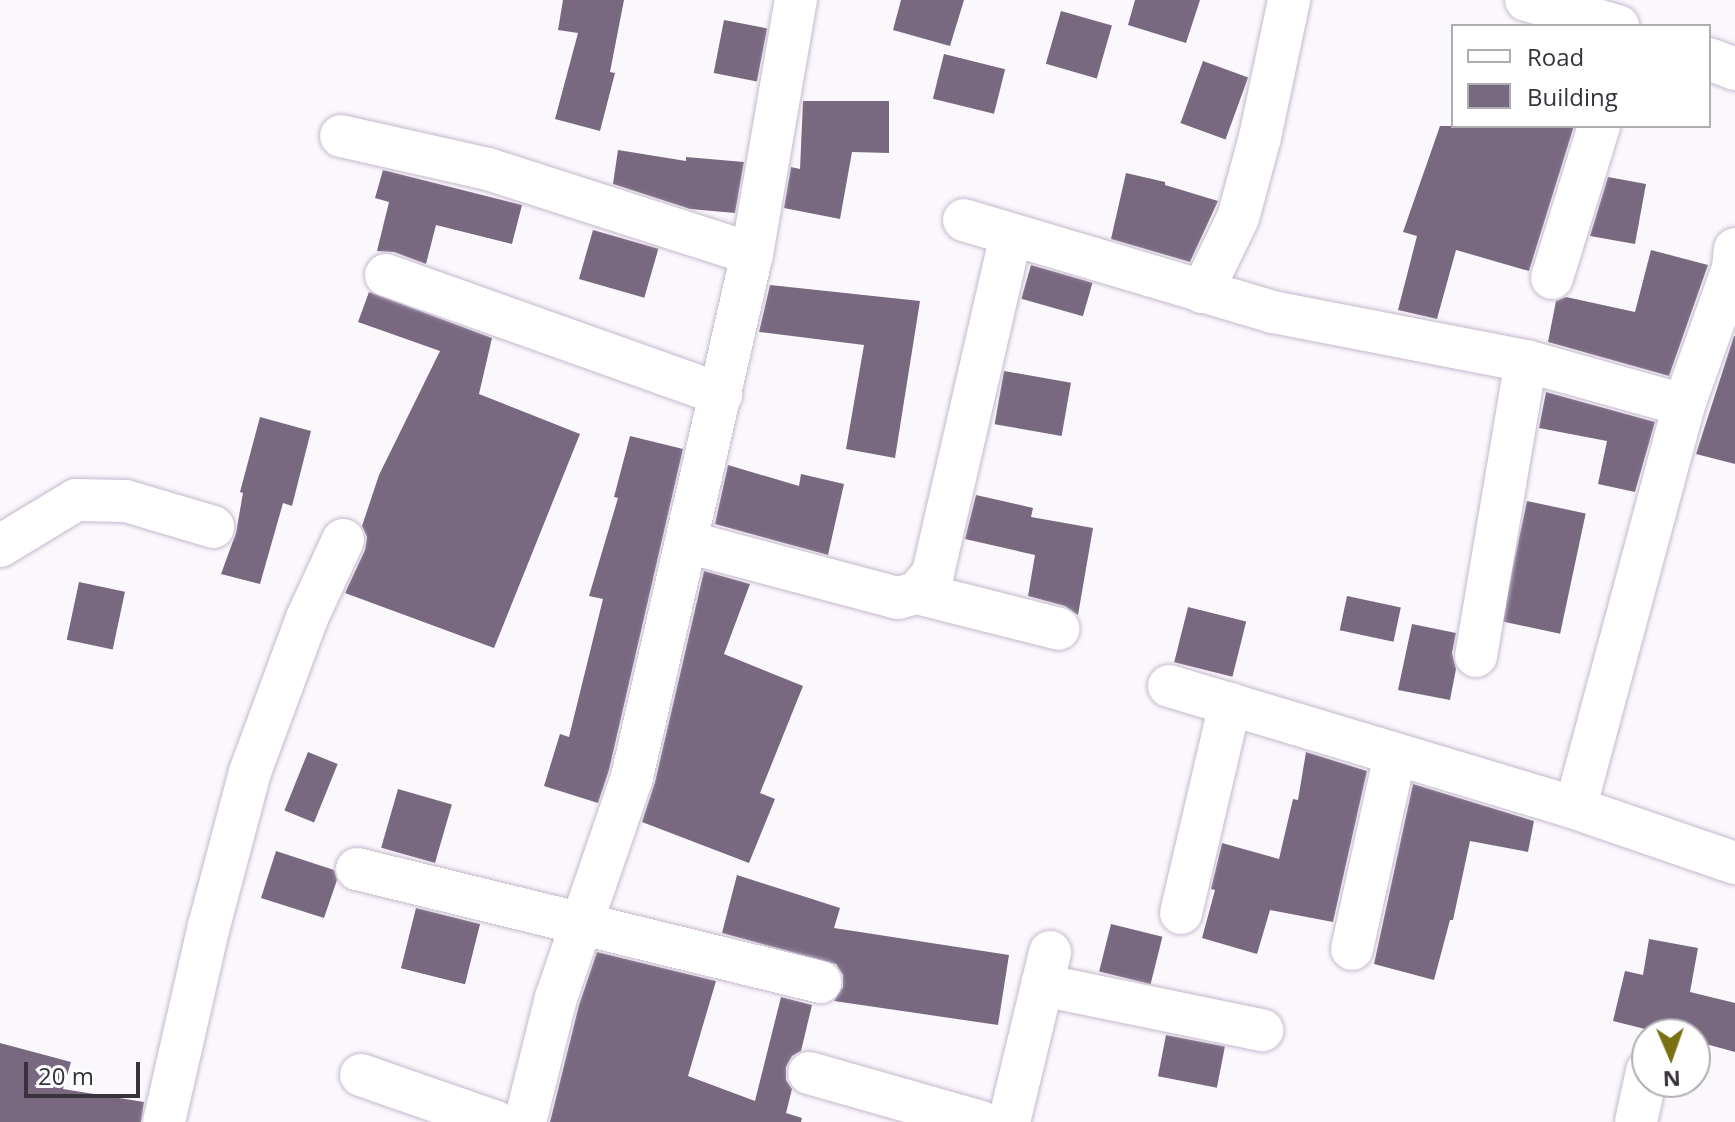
<!DOCTYPE html>
<html>
<head>
<meta charset="utf-8">
<style>
	body { margin:0 }
	#map { position:relative; width:1735px; height:1122px; overflow:hidden; background:#fbf8fd; font-family:"Open Sans",sans-serif }
	div>[style] { position:absolute }
	[style*='--x'] { left:calc(var(--x)*1px); top:calc(var(--y)*1px); width:calc(var(--w)*1px); rotate:calc(var(--a)*1deg) }
	.building>* { inset:0; background:#786981; transform-origin:0 0 }
	.roads { filter:drop-shadow(0 0 2px #c5b8cd) drop-shadow(0 0 2px #c5b8cd) }
	.minor>* { height:42px; margin:-21px; padding:0 21px; transform-origin:21px; border-radius:21px; background:#fff }
	span { translate:-50% -50%; white-space:nowrap; text-align:center; line-height:1.15; -webkit-text-stroke:8px #fff; paint-order:stroke }
	.legend { position:absolute; left:1451px; top:24px; width:260px; height:104px; box-sizing:border-box; background:#fff; border:2px solid #afadb1; margin:0; padding:10px 14px; list-style:none; font-size:24px; color:#37323b }
	.legend li { display:flex; align-items:center; gap:16px; height:40px }
	.legend b { width:40px; border:2px solid #afadb1 }
	.north { position:absolute; left:1631px; top:1018px; width:80px; height:80px; box-sizing:border-box; background:#fff; border:2px solid #afadb1; border-radius:50%; rotate:178deg; font-size:22px; font-weight:700; line-height:32px; text-align:center; color:#37323b }
	.north::after { content:''; display:block; margin:auto; width:28px; height:36px; background:#7b7112; clip-path:polygon(50% 0,100% 100%,50% 72%,0 100%) }
	.scale { position:absolute; left:24px; top:1062px; width:116px; height:36px; box-sizing:border-box; border:4px solid #37323b; border-top:0; padding-left:10px; font-size:24px; line-height:28px; white-space:nowrap; color:#37323b; -webkit-text-stroke:6px #fff; paint-order:stroke }
</style>
</head>
<body>
<div id="map">
	<div class="building">
		<i style="clip-path:polygon(563px 0,624px 0,610px 72px,615px 73px,600px 131px,555px 119px,578px 33px,558px 30px)"></i>
		<i style="clip-path:polygon(901px 0,964px 0,950px 46px,893px 30px)"></i>
		<i style="clip-path:polygon(1135px 0,1200px 0,1186px 43px,1128px 25px)"></i>
		<i style="left:1061px;top:11px;width:53px;height:55px;rotate:16deg"></i>
		<i style="left:724px;top:20px;width:44px;height:54px;rotate:11deg"></i>
		<i style="left:944px;top:54px;width:63px;height:46px;rotate:14deg"></i>
		<i style="left:1203px;top:61px;width:48px;height:66px;rotate:20deg"></i>
		<i style="clip-path:polygon(803px 101px,889px 101px,889px 153px,852px 152px,840px 219px,784px 208px,791px 167px,800px 169px)"></i>
		<i style="clip-path:polygon(1440px 126px,1574px 126px,1529px 271px,1456px 250px,1437px 319px,1398px 310px,1417px 236px,1403px 232px)"></i>
		<i style="clip-path:polygon(618px 150px,686px 161px,686px 157px,744px 162px,735px 213px,690px 209px,613px 184px)"></i>
		<i style="clip-path:polygon(383px 170px,522px 205px,512px 244px,436px 225px,426px 264px,394px 252px,377px 251px,389px 202px,375px 198px)"></i>
		<i style="clip-path:polygon(1126px 173px,1165px 182px,1165px 185px,1218px 201px,1190px 262px,1111px 239px)"></i>
		<i style="clip-path:polygon(1608px 177px,1646px 184px,1635px 244px,1590px 236px)"></i>
		<i style="left:593px;top:230px;width:68px;height:51px;rotate:16deg"></i>
		<i style="clip-path:polygon(1651px 250px,1708px 265px,1669px 376px,1548px 342px,1556px 301px,1566px 297px,1635px 312px)"></i>
		<i style="left:1031px;top:265px;width:64px;height:35px;rotate:16deg"></i>
		<i style="clip-path:polygon(770px 285px,920px 301px,895px 458px,846px 449px,864px 345px,759px 332px)"></i>
		<i style="clip-path:polygon(369px 292px,492px 338px,479px 394px,580px 434px,494px 648px,345px 593px,365px 550px,367px 537px,362px 526px,379px 475px,440px 351px,358px 322px)"></i>
		<i style="clip-path:polygon(1734px 336px,1735px 336px,1735px 464px,1696px 454px)"></i>
		<i style="left:1004px;top:371px;width:68px;height:54px;rotate:10deg"></i>
		<i style="clip-path:polygon(1546px 392px,1655px 422px,1635px 492px,1598px 484px,1607px 441px,1539px 428px)"></i>
		<i style="clip-path:polygon(260px 417px,311px 431px,292px 506px,283px 503px,260px 584px,221px 574px,236px 533px,243px 493px,240px 492px)"></i>
		<i style="clip-path:polygon(630px 436px,683px 449px,609px 770px,598px 803px,544px 786px,560px 734px,569px 737px,603px 599px,589px 596px,618px 498px,614px 497px)"></i>
		<i style="clip-path:polygon(728px 465px,799px 486px,801px 474px,844px 484px,828px 555px,715px 524px)"></i>
		<i style="clip-path:polygon(976px 495px,1033px 508px,1031px 517px,1093px 528px,1078px 615px,1065px 606px,1028px 596px,1035px 555px,965px 539px)"></i>
		<i style="left:1527px;top:501px;width:60px;height:123px;rotate:12deg"></i>
		<i style="clip-path:polygon(704px 571px,750px 584px,724px 654px,803px 686px,760px 793px,775px 799px,749px 863px,642px 822px,655px 782px)"></i>
		<i style="left:79px;top:582px;width:47px;height:59px;rotate:12deg"></i>
		<i style="left:1347px;top:596px;width:55px;height:35px;rotate:12deg"></i>
		<i style="left:1188px;top:607px;width:60px;height:57px;rotate:14deg"></i>
		<i style="clip-path:polygon(1412px 624px,1456px 633px,1452px 653px,1456px 669px,1450px 700px,1398px 690px)"></i>
		<i style="left:308px;top:752px;width:32px;height:63px;rotate:22deg"></i>
		<i style="clip-path:polygon(1306px 752px,1367px 771px,1333px 922px,1270px 910px,1257px 954px,1202px 938px,1215px 890px,1211px 889px,1222px 843px,1279px 859px,1293px 799px,1298px 800px)"></i>
		<i style="clip-path:polygon(1413px 784px,1534px 821px,1528px 852px,1470px 841px,1453px 920px,1450px 920px,1434px 980px,1374px 964px)"></i>
		<i style="left:398px;top:789px;width:56px;height:61px;rotate:16deg"></i>
		<i style="clip-path:polygon(276px 851px,334px 870px,337px 880px,324px 918px,261px 898px)"></i>
		<i style="clip-path:polygon(737px 875px,840px 908px,834px 928px,1009px 955px,998px 1025px,834px 1001px,843px 987px,843px 975px,836px 964px,722px 933px)"></i>
		<i style="left:416px;top:908px;width:66px;height:62px;rotate:14deg"></i>
		<i style="left:1111px;top:924px;width:53px;height:49px;rotate:14deg"></i>
		<i style="clip-path:polygon(1649px 939px,1698px 948px,1690px 992px,1735px 1003px,1735px 1052px,1695px 1041px,1695px 1034px,1665px 1034px,1613px 1021px,1625px 971px,1643px 975px)"></i>
		<i style="clip-path:polygon(597px 952px,716px 981px,688px 1076px,755px 1101px,781px 997px,812px 1005px,801px 1051px,792px 1056px,786px 1067px,786px 1080px,792px 1089px,786px 1113px,802px 1118px,801px 1122px,550px 1122px,579px 1005px)"></i>
		<i style="left:1166px;top:1035px;width:60px;height:42px;rotate:11deg"></i>
		<i style="clip-path:polygon(0 1043px,71px 1062px,63px 1089px,144px 1102px,141px 1122px,0 1122px)"></i>
	</div>
	<div class="roads">
		<div class="minor">
			<i style="--x:1526;--y:0;--w:96;--a:15.8"></i>
			<i style="--x:1709;--y:59;--w:28;--a:21"></i>
			<i style="--x:341;--y:136;--w:151;--a:12.7"></i>
			<i style="--x:488;--y:169;--w:277;--a:17.8"></i>
			<i style="--x:964;--y:220;--w:322;--a:16.6"></i>
			<i style="--x:1273;--y:312;--w:258;--a:11"></i>
			<i style="--x:1526;--y:361;--w:164;--a:15.6"></i>
			<i style="--x:1684;--y:405;--w:145;--a:-70.3"></i>
			<i style="--x:1733;--y:268;--w:19;--a:-84"></i>
			<i style="--x:386;--y:275;--w:356;--a:19.6"></i>
			<i style="--x:1552;--y:278;--w:159;--a:-72.8"></i>
			<i style="--x:1202;--y:292;--w:82;--a:-64.1"></i>
			<i style="--x:1238;--y:218;--w:84;--a:-74.8"></i>
			<i style="--x:1260;--y:137;--w:140;--a:-78"></i>
			<i style="--x:1684;--y:405;--w:417;--a:105.1"></i>
			<i style="--x:1575;--y:808;--w:169;--a:19"></i>
			<i style="--x:687;--y:542;--w:218;--a:14.9"></i>
			<i style="--x:898;--y:598;--w:20;--a:-15"></i>
			<i style="--x:917;--y:593;--w:26;--a:-51"></i>
			<i style="--x:933;--y:573;--w:347;--a:-77"></i>
			<i style="--x:0;--y:546;--w:89;--a:-31.2"></i>
			<i style="--x:76;--y:500;--w:50;--a:1.1"></i>
			<i style="--x:126;--y:501;--w:91;--a:16.6"></i>
			<i style="--x:917;--y:593;--w:146;--a:14.2"></i>
			<i style="--x:1476;--y:656;--w:299;--a:-80.4"></i>
			<i style="--x:1169;--y:686;--w:424;--a:16.7"></i>
			<i style="--x:357;--y:869;--w:477;--a:13.7"></i>
			<i style="--x:1181;--y:913;--w:215;--a:-76.8"></i>
			<i style="--x:1352;--y:949;--w:199;--a:-77.5"></i>
			<i style="--x:1042;--y:985;--w:225;--a:11.6"></i>
			<i style="--x:809;--y:1073;--w:179;--a:15.9"></i>
			<i style="--x:361;--y:1075;--w:143;--a:19.2"></i>
			<i style="--x:164;--y:1122;--w:201;--a:-77.1"></i>
			<i style="--x:209;--y:926;--w:159;--a:-75.1"></i>
			<i style="--x:250;--y:772;--w:164;--a:-69.7"></i>
			<i style="--x:307;--y:618;--w:86;--a:-65.2"></i>
			<i style="--x:525;--y:1122;--w:128;--a:-76"></i>
			<i style="--x:556;--y:998;--w:234;--a:-71"></i>
			<i style="--x:632;--y:777;--w:537;--a:-77.08"></i>
			<i style="--x:752;--y:254;--w:258;--a:-80.2"></i>
			<i style="--x:1009;--y:1122;--w:175;--a:-76.4"></i>
			<i style="--x:1636;--y:1122;--w:52;--a:-77.8"></i>
		</div>
	</div>
	<ul class="legend">
	<li><b style="height:10px;background:#fff"></b>Road</li>
	<li><b style="height:22px;background:#786981"></b>Building</li>
	</ul>
	<div class="north">N</div>
	<div class="scale">20 m</div>
</div>
</body>
</html>
